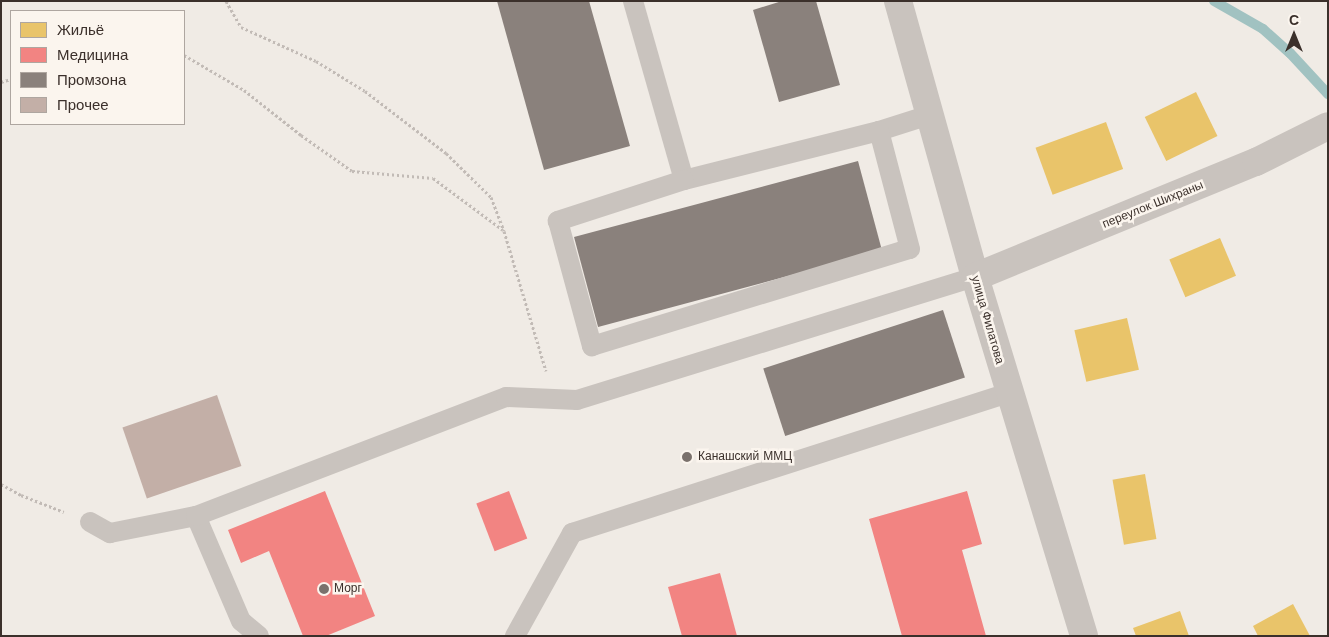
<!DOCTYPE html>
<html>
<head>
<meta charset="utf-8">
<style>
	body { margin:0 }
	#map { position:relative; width:1329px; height:637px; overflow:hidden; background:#f0ebe5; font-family:"Work Sans",sans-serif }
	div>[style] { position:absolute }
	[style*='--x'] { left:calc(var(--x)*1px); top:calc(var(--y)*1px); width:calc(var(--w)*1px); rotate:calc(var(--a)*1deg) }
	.homes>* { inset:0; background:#e9c46a; transform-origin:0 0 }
	.health>* { inset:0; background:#f28482; transform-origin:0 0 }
	.industry>* { inset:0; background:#8a817c; transform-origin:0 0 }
	.stream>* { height:10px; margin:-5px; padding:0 5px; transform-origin:5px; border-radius:5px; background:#a1c2c1 }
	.building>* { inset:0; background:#c3afa7; transform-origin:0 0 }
	.path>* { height:3px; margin-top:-1.5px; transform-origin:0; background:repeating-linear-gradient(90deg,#c2bbb6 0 2.5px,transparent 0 5px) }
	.service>* { height:20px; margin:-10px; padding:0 10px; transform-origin:10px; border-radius:10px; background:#c9c3be }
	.minor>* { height:28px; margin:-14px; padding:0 14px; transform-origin:14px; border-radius:14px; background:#c9c3be }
	.dots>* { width:14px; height:14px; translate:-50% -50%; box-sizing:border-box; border:2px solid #fbf5ee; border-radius:50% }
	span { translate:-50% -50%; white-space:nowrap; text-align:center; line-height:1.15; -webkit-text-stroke:5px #fbf5ee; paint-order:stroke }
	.street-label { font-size:12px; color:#3b302b }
	.poi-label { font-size:12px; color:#3b302b }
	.left { translate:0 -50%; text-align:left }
	.frame { position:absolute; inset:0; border:2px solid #3b302b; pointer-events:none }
	.legend { position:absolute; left:10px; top:10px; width:175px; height:115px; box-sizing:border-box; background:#fbf5ee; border:1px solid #aea6a0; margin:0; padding:6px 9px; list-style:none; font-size:15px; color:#3b302b }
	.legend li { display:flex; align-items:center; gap:10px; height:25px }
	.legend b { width:25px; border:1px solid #aea6a0 }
	.north { position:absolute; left:1269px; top:10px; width:50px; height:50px; -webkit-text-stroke:4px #fbf5ee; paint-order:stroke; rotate:0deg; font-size:14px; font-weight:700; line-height:20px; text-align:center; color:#3b302b }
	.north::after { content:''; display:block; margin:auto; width:18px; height:22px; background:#3b302b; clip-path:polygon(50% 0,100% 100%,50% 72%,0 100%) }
</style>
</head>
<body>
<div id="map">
	<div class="homes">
		<i style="left:1196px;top:92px;width:49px;height:57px;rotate:64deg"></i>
		<i style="left:1106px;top:122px;width:50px;height:75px;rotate:70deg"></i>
		<i style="left:1220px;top:238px;width:41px;height:55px;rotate:67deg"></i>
		<i style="left:1127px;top:318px;width:53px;height:54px;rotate:77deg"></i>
		<i style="left:1145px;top:474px;width:66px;height:33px;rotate:80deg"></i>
		<i style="clip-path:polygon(1293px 604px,1310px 636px,1258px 636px,1253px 626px)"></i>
		<i style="clip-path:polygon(1180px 611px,1189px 636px,1136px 636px,1133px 628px)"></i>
	</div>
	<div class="health">
		<i style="clip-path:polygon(325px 491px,375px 616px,326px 636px,303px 636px,269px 551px,241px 563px,228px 530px)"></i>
		<i style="left:509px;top:491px;width:51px;height:35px;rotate:69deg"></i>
		<i style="clip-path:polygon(967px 491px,982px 544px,962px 550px,986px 636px,902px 636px,869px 519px)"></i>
		<i style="clip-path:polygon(720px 573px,737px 636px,682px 636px,668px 587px)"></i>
	</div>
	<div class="industry">
		<i style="clip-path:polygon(497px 1px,589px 1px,630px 146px,544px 170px)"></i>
		<i style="clip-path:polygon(782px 1px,816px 1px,840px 85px,779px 102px,753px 10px)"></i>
		<i style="left:858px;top:161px;width:93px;height:294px;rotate:75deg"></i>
		<i style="left:943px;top:310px;width:71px;height:189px;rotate:72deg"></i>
	</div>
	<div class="stream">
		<i style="--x:1214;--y:1;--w:56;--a:29.7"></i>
		<i style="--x:1263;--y:29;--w:36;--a:42"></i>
		<i style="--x:1290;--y:53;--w:56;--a:47.2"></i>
	</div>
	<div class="building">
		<i style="left:217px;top:395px;width:75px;height:100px;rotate:71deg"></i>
	</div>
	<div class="path">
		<i style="--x:226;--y:1;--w:30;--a:60"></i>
		<i style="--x:241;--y:27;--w:82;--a:24.4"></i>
		<i style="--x:316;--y:61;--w:57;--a:31.5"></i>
		<i style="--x:365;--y:91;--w:102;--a:37.4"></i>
		<i style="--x:446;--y:153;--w:63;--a:44.4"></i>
		<i style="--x:491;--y:197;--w:36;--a:69"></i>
		<i style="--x:504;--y:231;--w:146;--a:73.3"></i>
		<i style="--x:184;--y:55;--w:69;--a:30.3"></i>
		<i style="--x:244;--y:90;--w:73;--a:38.3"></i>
		<i style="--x:301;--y:135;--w:62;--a:35.2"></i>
		<i style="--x:352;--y:171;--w:81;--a:4.9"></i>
		<i style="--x:433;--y:178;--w:87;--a:36.6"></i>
		<i style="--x:1;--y:82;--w:10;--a:-17"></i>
		<i style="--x:1;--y:484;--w:23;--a:29"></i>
		<i style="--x:21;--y:495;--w:46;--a:21.6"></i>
	</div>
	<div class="service">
		<i style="--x:633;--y:1;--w:186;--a:74.1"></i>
		<i style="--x:684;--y:180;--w:201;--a:-14.1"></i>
		<i style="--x:879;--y:131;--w:52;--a:-17.7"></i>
		<i style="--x:684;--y:180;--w:133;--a:162"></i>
		<i style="--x:558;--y:221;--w:130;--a:74.8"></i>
		<i style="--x:592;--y:346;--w:332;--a:-17"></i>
		<i style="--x:910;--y:249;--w:122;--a:-104.7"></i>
		<i style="--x:90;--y:522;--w:23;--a:29"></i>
		<i style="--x:110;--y:533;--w:88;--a:-11.2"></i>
		<i style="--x:259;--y:636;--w:23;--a:-140"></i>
		<i style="--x:241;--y:621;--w:114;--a:-113.2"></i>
		<i style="--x:196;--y:516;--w:332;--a:-21"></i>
		<i style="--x:506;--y:397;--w:71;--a:2.4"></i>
		<i style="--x:577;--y:400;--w:417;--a:-17.2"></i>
		<i style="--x:515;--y:636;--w:118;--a:-61"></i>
		<i style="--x:572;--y:533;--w:459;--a:-17.8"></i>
	</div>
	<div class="minor">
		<i style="--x:898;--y:1;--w:287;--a:74.4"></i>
		<i style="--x:975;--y:277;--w:375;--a:73.1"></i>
		<i style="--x:975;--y:277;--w:304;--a:-22.3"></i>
		<i style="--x:1256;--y:162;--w:80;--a:-26.6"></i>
	</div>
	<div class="dots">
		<i style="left:687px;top:457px;background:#7a716c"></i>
		<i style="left:324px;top:589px;background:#7a716c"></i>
	</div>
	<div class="street-label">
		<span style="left:1153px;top:205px;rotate:-22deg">переулок Шихраны</span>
		<span style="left:987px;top:320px;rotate:74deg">улица Филатова</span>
	</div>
	<div class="poi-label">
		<span class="left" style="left:698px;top:457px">Канашский ММЦ</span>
		<span class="left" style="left:334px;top:589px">Морг</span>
	</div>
	<div class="frame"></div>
	<ul class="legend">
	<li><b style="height:14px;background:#e9c46a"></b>Жильё</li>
	<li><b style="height:14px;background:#f28482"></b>Медицина</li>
	<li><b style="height:14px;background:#8a817c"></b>Промзона</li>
	<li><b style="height:14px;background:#c3afa7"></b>Прочее</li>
	</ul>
	<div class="north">С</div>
</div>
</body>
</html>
